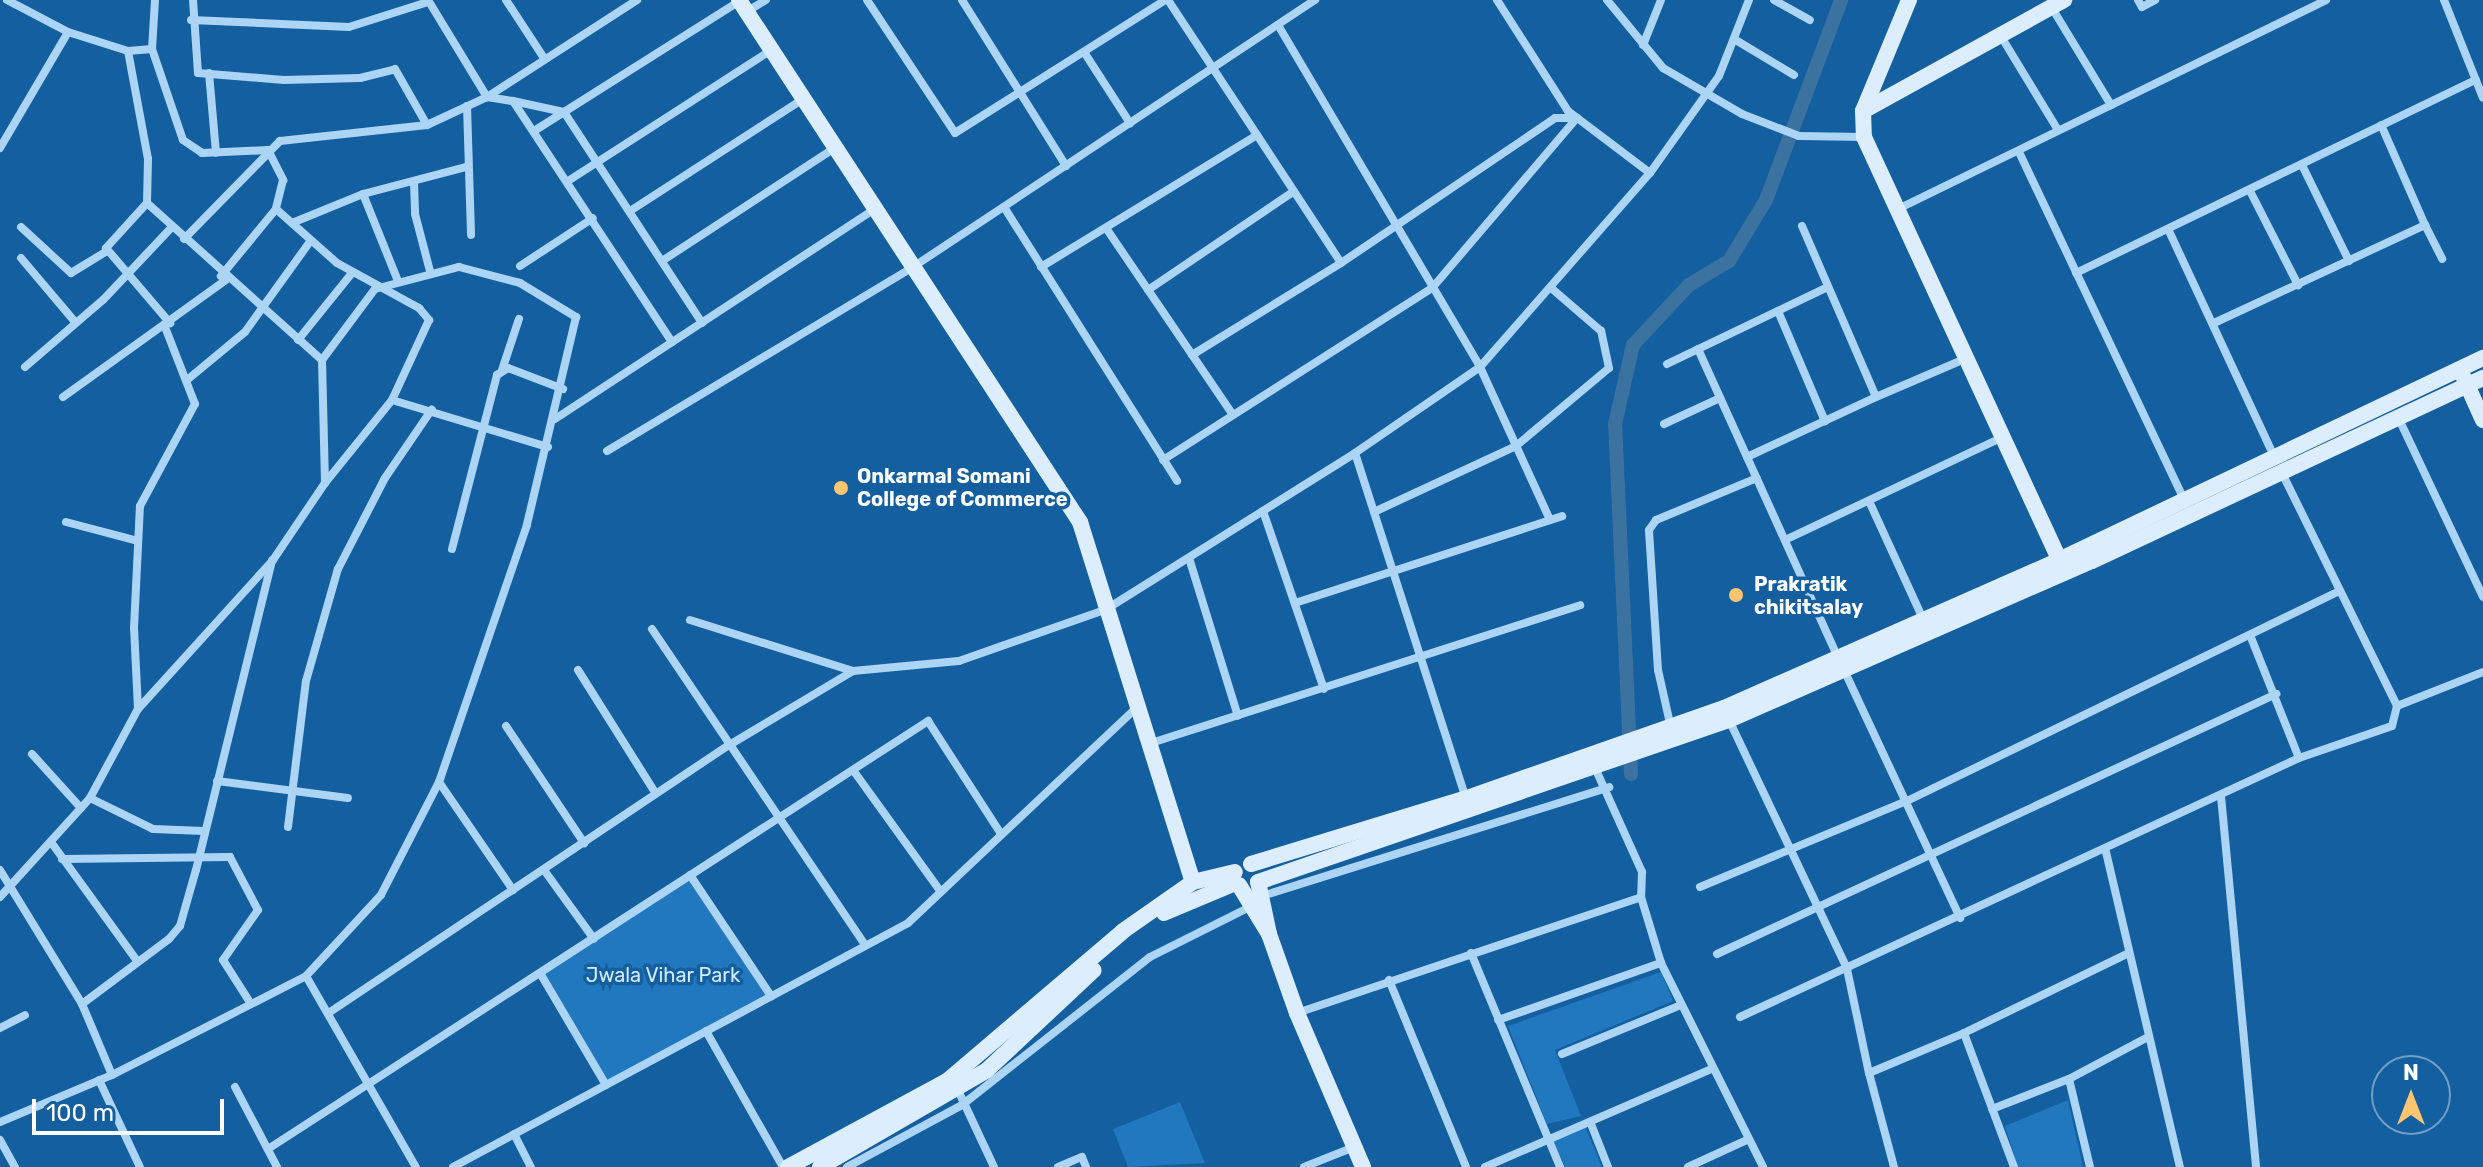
<!DOCTYPE html>
<html>
<head>
<meta charset="utf-8">
<style>
	body { margin:0 }
	#map { position:relative; width:2483px; height:1167px; overflow:hidden; background:#135fa0; font-family:Rubik,sans-serif }
	div>[style] { position:absolute }
	[style*='--x'] { left:calc(var(--x)*1px); top:calc(var(--y)*1px); width:calc(var(--w)*1px); rotate:calc(var(--a)*1deg) }
	.green>* { inset:0; background:#2178be }
	.canal>* { height:14px; margin:-7px; padding:0 7px; transform-origin:7px; border-radius:7px; background:#3b72a0 }
	.street>* { height:8px; margin:-4px; padding:0 4px; transform-origin:4px; border-radius:4px; background:#abd4f5 }
	.secondary>* { height:16px; margin:-8px; padding:0 8px; transform-origin:8px; border-radius:8px; background:#dceefd }
	.dots>* { width:22px; height:22px; translate:-50% -50%; box-sizing:border-box; border:4px solid #135fa0; border-radius:50% }
	span { translate:-50% -50%; white-space:nowrap; text-align:center; line-height:1.15; -webkit-text-stroke:7px #135fa0; paint-order:stroke }
	.poi-label { font-size:20px; color:#fff; font-weight:700 }
	.left { translate:0 -50%; text-align:left }
	.park-label { font-size:20px; color:#d4ebfe }
	.north { position:absolute; left:2371px; top:1055px; width:80px; height:80px; box-sizing:border-box; background:#135fa0; border:2px solid #719fc6; border-radius:50%; rotate:0deg; font-size:22px; font-weight:700; line-height:32px; text-align:center; color:#fff }
	.north::after { content:''; display:block; margin:auto; width:28px; height:36px; background:#ffc66f; clip-path:polygon(50% 0,100% 100%,50% 72%,0 100%) }
	.scale { position:absolute; left:32px; top:1099px; width:192px; height:36px; box-sizing:border-box; border:4px solid #fff; border-top:0; padding-left:10px; font-size:24px; line-height:28px; white-space:nowrap; color:#fff; -webkit-text-stroke:6px #135fa0; paint-order:stroke }
</style>
</head>
<body>
<div id="map">
	<div class="green">
		<i style="clip-path:polygon(690px 875px,771px 996px,606px 1085px,540px 973px)"></i>
		<i style="clip-path:polygon(1661px 972px,1673px 1001px,1555px 1050px,1581px 1116px,1547px 1124px,1508px 1026px)"></i>
		<i style="clip-path:polygon(2068px 1100px,2083px 1167px,2018px 1167px,2005px 1126px)"></i>
		<i style="clip-path:polygon(1180px 1102px,1205px 1163px,1128px 1167px,1113px 1129px)"></i>
		<i style="clip-path:polygon(1585px 1126px,1602px 1167px,1565px 1167px,1551px 1136px)"></i>
	</div>
	<div class="canal">
		<i style="--x:1631;--y:774;--w:350;--a:-92.6"></i>
		<i style="--x:1615;--y:424;--w:81;--a:-77.2"></i>
		<i style="--x:1633;--y:345;--w:82;--a:-47"></i>
		<i style="--x:1689;--y:285;--w:47;--a:-31"></i>
		<i style="--x:1729;--y:261;--w:71;--a:-58.8"></i>
		<i style="--x:1766;--y:200;--w:214;--a:-69.4"></i>
	</div>
	<div class="street">
		<i style="--x:7;--y:0;--w:69;--a:27.7"></i>
		<i style="--x:68;--y:32;--w:63;--a:17.6"></i>
		<i style="--x:128;--y:51;--w:24;--a:-5"></i>
		<i style="--x:155;--y:0;--w:49;--a:93.5"></i>
		<i style="--x:152;--y:49;--w:96;--a:71.2"></i>
		<i style="--x:183;--y:140;--w:23;--a:34"></i>
		<i style="--x:202;--y:153;--w:66;--a:-2.6"></i>
		<i style="--x:268;--y:150;--w:34;--a:63"></i>
		<i style="--x:283;--y:180;--w:30;--a:104"></i>
		<i style="--x:276;--y:209;--w:87;--a:129.4"></i>
		<i style="--x:193;--y:0;--w:73;--a:86.1"></i>
		<i style="--x:198;--y:73;--w:86;--a:4.7"></i>
		<i style="--x:284;--y:80;--w:76;--a:-1.5"></i>
		<i style="--x:360;--y:78;--w:36;--a:-14"></i>
		<i style="--x:395;--y:69;--w:64;--a:60.3"></i>
		<i style="--x:428;--y:0;--w:114;--a:58.7"></i>
		<i style="--x:487;--y:97;--w:26;--a:9"></i>
		<i style="--x:513;--y:101;--w:289;--a:56.6"></i>
		<i style="--x:506;--y:0;--w:69;--a:56.8"></i>
		<i style="--x:867;--y:0;--w:159;--a:56.5"></i>
		<i style="--x:955;--y:133;--w:249;--a:-32.3"></i>
		<i style="--x:962;--y:0;--w:196;--a:57.9"></i>
		<i style="--x:1168;--y:0;--w:162;--a:56.6"></i>
		<i style="--x:1607;--y:0;--w:88;--a:50.5"></i>
		<i style="--x:1663;--y:68;--w:91;--a:30.2"></i>
		<i style="--x:1742;--y:114;--w:61;--a:21.1"></i>
		<i style="--x:1799;--y:136;--w:65;--a:0.9"></i>
		<i style="--x:1774;--y:0;--w:41;--a:29.1"></i>
		<i style="--x:2138;--y:0;--w:8;--a:60"></i>
		<i style="--x:2142;--y:7;--w:15;--a:-28"></i>
		<i style="--x:2444;--y:0;--w:105;--a:68.3"></i>
		<i style="--x:2052;--y:8;--w:114;--a:58.7"></i>
		<i style="--x:746;--y:12;--w:23;--a:-31"></i>
		<i style="--x:191;--y:20;--w:158;--a:2.5"></i>
		<i style="--x:349;--y:27;--w:83;--a:-17.6"></i>
		<i style="--x:1278;--y:25;--w:397;--a:59.4"></i>
		<i style="--x:1480;--y:367;--w:258;--a:-48.8"></i>
		<i style="--x:1650;--y:173;--w:103;--a:-142.9"></i>
		<i style="--x:1568;--y:111;--w:132;--a:-122.6"></i>
		<i style="--x:2002;--y:38;--w:108;--a:58.7"></i>
		<i style="--x:1734;--y:39;--w:70;--a:31"></i>
		<i style="--x:1643;--y:45;--w:48;--a:-68.2"></i>
		<i style="--x:128;--y:51;--w:110;--a:79.5"></i>
		<i style="--x:148;--y:159;--w:44;--a:91.3"></i>
		<i style="--x:147;--y:203;--w:235;--a:41.9"></i>
		<i style="--x:1084;--y:52;--w:85;--a:57.1"></i>
		<i style="--x:209;--y:73;--w:80;--a:85"></i>
		<i style="--x:513;--y:101;--w:52;--a:12.2"></i>
		<i style="--x:564;--y:112;--w:252;--a:56.8"></i>
		<i style="--x:467;--y:106;--w:129;--a:88.2"></i>
		<i style="--x:534;--y:131;--w:244;--a:-32.3"></i>
		<i style="--x:0;--y:148;--w:134;--a:-59.6"></i>
		<i style="--x:2019;--y:152;--w:385;--a:64.6"></i>
		<i style="--x:2302;--y:165;--w:107;--a:63.9"></i>
		<i style="--x:1650;--y:173;--w:119;--a:-54.6"></i>
		<i style="--x:1719;--y:76;--w:82;--a:-68.5"></i>
		<i style="--x:568;--y:181;--w:242;--a:-32.8"></i>
		<i style="--x:414;--y:182;--w:32;--a:88"></i>
		<i style="--x:415;--y:214;--w:59;--a:75.3"></i>
		<i style="--x:2250;--y:191;--w:106;--a:62.9"></i>
		<i style="--x:363;--y:194;--w:94;--a:68.1"></i>
		<i style="--x:147;--y:203;--w:61;--a:132.3"></i>
		<i style="--x:106;--y:248;--w:99;--a:49.5"></i>
		<i style="--x:1004;--y:207;--w:324;--a:57.7"></i>
		<i style="--x:1900;--y:208;--w:474;--a:-26"></i>
		<i style="--x:276;--y:209;--w:81;--a:41.5"></i>
		<i style="--x:337;--y:263;--w:94;--a:28.8"></i>
		<i style="--x:419;--y:308;--w:16;--a:50"></i>
		<i style="--x:429;--y:320;--w:88;--a:114.8"></i>
		<i style="--x:392;--y:400;--w:107;--a:128.9"></i>
		<i style="--x:630;--y:211;--w:206;--a:-32.9"></i>
		<i style="--x:292;--y:223;--w:77;--a:-22.2"></i>
		<i style="--x:363;--y:194;--w:106;--a:-14.7"></i>
		<i style="--x:2425;--y:225;--w:38;--a:63"></i>
		<i style="--x:1802;--y:226;--w:186;--a:66.6"></i>
		<i style="--x:1876;--y:397;--w:99;--a:-23.2"></i>
		<i style="--x:21;--y:227;--w:68;--a:42.6"></i>
		<i style="--x:71;--y:273;--w:42;--a:-31.4"></i>
		<i style="--x:1106;--y:228;--w:226;--a:55.8"></i>
		<i style="--x:2169;--y:231;--w:251;--a:65"></i>
		<i style="--x:184;--y:239;--w:137;--a:-45.6"></i>
		<i style="--x:280;--y:141;--w:148;--a:-6.2"></i>
		<i style="--x:427;--y:125;--w:66;--a:-25"></i>
		<i style="--x:487;--y:97;--w:179;--a:-32.9"></i>
		<i style="--x:21;--y:258;--w:85;--a:49.8"></i>
		<i style="--x:662;--y:261;--w:207;--a:-33.2"></i>
		<i style="--x:520;--y:266;--w:87;--a:-33.3"></i>
		<i style="--x:1041;--y:267;--w:253;--a:-31.4"></i>
		<i style="--x:1257;--y:135;--w:153;--a:56.7"></i>
		<i style="--x:1341;--y:263;--w:258;--a:-34.1"></i>
		<i style="--x:1555;--y:118;--w:22;--a:0"></i>
		<i style="--x:2076;--y:273;--w:444;--a:-25.8"></i>
		<i style="--x:1148;--y:290;--w:176;--a:-34.1"></i>
		<i style="--x:1778;--y:311;--w:120;--a:66.9"></i>
		<i style="--x:2214;--y:323;--w:233;--a:-24.9"></i>
		<i style="--x:2425;--y:225;--w:109;--a:-113.7"></i>
		<i style="--x:298;--y:340;--w:86;--a:-51.1"></i>
		<i style="--x:1698;--y:349;--w:338;--a:65.6"></i>
		<i style="--x:1192;--y:355;--w:175;--a:-31.7"></i>
		<i style="--x:1667;--y:364;--w:178;--a:-25.6"></i>
		<i style="--x:25;--y:367;--w:103;--a:-40.7"></i>
		<i style="--x:103;--y:300;--w:100;--a:-46.6"></i>
		<i style="--x:502;--y:370;--w:54;--a:-71.6"></i>
		<i style="--x:187;--y:380;--w:75;--a:-39.6"></i>
		<i style="--x:245;--y:332;--w:113;--a:-54.3"></i>
		<i style="--x:63;--y:397;--w:201;--a:-35.7"></i>
		<i style="--x:392;--y:400;--w:163;--a:16.8"></i>
		<i style="--x:2398;--y:417;--w:199;--a:64.7"></i>
		<i style="--x:555;--y:419;--w:383;--a:-33.3"></i>
		<i style="--x:1664;--y:424;--w:62;--a:-24.9"></i>
		<i style="--x:607;--y:451;--w:357;--a:-31"></i>
		<i style="--x:913;--y:267;--w:483;--a:-33.6"></i>
		<i style="--x:1355;--y:453;--w:152;--a:-34.5"></i>
		<i style="--x:1480;--y:367;--w:168;--a:65.4"></i>
		<i style="--x:1747;--y:457;--w:142;--a:-24.9"></i>
		<i style="--x:1163;--y:460;--w:321;--a:-32.6"></i>
		<i style="--x:1433;--y:287;--w:222;--a:-49.6"></i>
		<i style="--x:2281;--y:471;--w:262;--a:63.7"></i>
		<i style="--x:1869;--y:501;--w:130;--a:65.4"></i>
		<i style="--x:1263;--y:511;--w:188;--a:71.1"></i>
		<i style="--x:1374;--y:512;--w:157;--a:-24.9"></i>
		<i style="--x:1516;--y:446;--w:121;--a:-40"></i>
		<i style="--x:1609;--y:368;--w:38;--a:-102"></i>
		<i style="--x:1601;--y:331;--w:67;--a:-139.2"></i>
		<i style="--x:66;--y:522;--w:74;--a:14.8"></i>
		<i style="--x:1785;--y:540;--w:241;--a:-25.3"></i>
		<i style="--x:452;--y:549;--w:180;--a:-75.5"></i>
		<i style="--x:497;--y:375;--w:13;--a:-32"></i>
		<i style="--x:508;--y:368;--w:59;--a:20.9"></i>
		<i style="--x:1189;--y:558;--w:165;--a:72.8"></i>
		<i style="--x:1295;--y:603;--w:281;--a:-18"></i>
		<i style="--x:690;--y:620;--w:171;--a:17.4"></i>
		<i style="--x:853;--y:671;--w:106;--a:-5.4"></i>
		<i style="--x:959;--y:661;--w:155;--a:-19.3"></i>
		<i style="--x:1105;--y:610;--w:295;--a:-32.1"></i>
		<i style="--x:1355;--y:453;--w:362;--a:72.2"></i>
		<i style="--x:652;--y:629;--w:381;--a:56"></i>
		<i style="--x:2250;--y:635;--w:132;--a:68.3"></i>
		<i style="--x:578;--y:670;--w:146;--a:57.8"></i>
		<i style="--x:1844;--y:670;--w:274;--a:64.9"></i>
		<i style="--x:138;--y:709;--w:81;--a:-92.8"></i>
		<i style="--x:134;--y:628;--w:122;--a:-87.2"></i>
		<i style="--x:140;--y:506;--w:116;--a:-61.7"></i>
		<i style="--x:195;--y:404;--w:83;--a:-111.3"></i>
		<i style="--x:1729;--y:720;--w:276;--a:64.6"></i>
		<i style="--x:1847;--y:969;--w:106;--a:78.1"></i>
		<i style="--x:506;--y:726;--w:141;--a:56.3"></i>
		<i style="--x:1671;--y:728;--w:59;--a:-102.6"></i>
		<i style="--x:1658;--y:670;--w:140;--a:-93.7"></i>
		<i style="--x:1649;--y:530;--w:12;--a:-55"></i>
		<i style="--x:1656;--y:520;--w:109;--a:-22.6"></i>
		<i style="--x:1148;--y:744;--w:454;--a:-17.8"></i>
		<i style="--x:32;--y:754;--w:73;--a:47.8"></i>
		<i style="--x:853;--y:770;--w:150;--a:54.2"></i>
		<i style="--x:1596;--y:770;--w:112;--a:65.7"></i>
		<i style="--x:1642;--y:872;--w:25;--a:92"></i>
		<i style="--x:1641;--y:897;--w:69;--a:73.1"></i>
		<i style="--x:1661;--y:963;--w:228;--a:63.4"></i>
		<i style="--x:217;--y:781;--w:132;--a:7.4"></i>
		<i style="--x:439;--y:782;--w:131;--a:55.6"></i>
		<i style="--x:2221;--y:796;--w:373;--a:84.6"></i>
		<i style="--x:90;--y:798;--w:70;--a:26.2"></i>
		<i style="--x:153;--y:829;--w:51;--a:2.2"></i>
		<i style="--x:288;--y:827;--w:147;--a:-83"></i>
		<i style="--x:306;--y:681;--w:116;--a:-74.1"></i>
		<i style="--x:338;--y:569;--w:102;--a:-62.7"></i>
		<i style="--x:385;--y:478;--w:83;--a:-55.7"></i>
		<i style="--x:51;--y:842;--w:148;--a:54.1"></i>
		<i style="--x:2106;--y:852;--w:324;--a:76.8"></i>
		<i style="--x:62;--y:859;--w:168;--a:-0.7"></i>
		<i style="--x:230;--y:857;--w:60;--a:62.2"></i>
		<i style="--x:258;--y:910;--w:61;--a:125"></i>
		<i style="--x:223;--y:960;--w:52;--a:57.5"></i>
		<i style="--x:0;--y:870;--w:157;--a:58.5"></i>
		<i style="--x:82;--y:1004;--w:109;--a:-36.8"></i>
		<i style="--x:169;--y:939;--w:17;--a:-50"></i>
		<i style="--x:180;--y:926;--w:58;--a:-74.1"></i>
		<i style="--x:196;--y:870;--w:319;--a:-76.2"></i>
		<i style="--x:544;--y:870;--w:85;--a:54.1"></i>
		<i style="--x:690;--y:875;--w:146;--a:56.2"></i>
		<i style="--x:1700;--y:887;--w:226;--a:-22.6"></i>
		<i style="--x:1909;--y:800;--w:479;--a:-25.9"></i>
		<i style="--x:1262;--y:896;--w:364;--a:-17.4"></i>
		<i style="--x:0;--y:897;--w:134;--a:-47.7"></i>
		<i style="--x:90;--y:798;--w:101;--a:-61.7"></i>
		<i style="--x:138;--y:709;--w:201;--a:-47.8"></i>
		<i style="--x:273;--y:560;--w:93;--a:-56"></i>
		<i style="--x:325;--y:483;--w:123;--a:-91.4"></i>
		<i style="--x:322;--y:360;--w:89;--a:-53.3"></i>
		<i style="--x:375;--y:289;--w:87;--a:-14.7"></i>
		<i style="--x:459;--y:267;--w:63;--a:14.7"></i>
		<i style="--x:520;--y:283;--w:66;--a:31.3"></i>
		<i style="--x:576;--y:317;--w:214;--a:103.3"></i>
		<i style="--x:527;--y:525;--w:272;--a:108.9"></i>
		<i style="--x:439;--y:782;--w:127;--a:117.2"></i>
		<i style="--x:381;--y:895;--w:110;--a:132.8"></i>
		<i style="--x:306;--y:976;--w:220;--a:60.1"></i>
		<i style="--x:1471;--y:953;--w:232;--a:67.4"></i>
		<i style="--x:1717;--y:954;--w:617;--a:-24.94"></i>
		<i style="--x:540;--y:973;--w:130;--a:59.5"></i>
		<i style="--x:1389;--y:980;--w:202;--a:67.6"></i>
		<i style="--x:330;--y:1012;--w:482;--a:-33.8"></i>
		<i style="--x:731;--y:744;--w:142;--a:-30.9"></i>
		<i style="--x:1297;--y:1013;--w:363;--a:-18.6"></i>
		<i style="--x:1740;--y:1017;--w:616;--a:-24.86"></i>
		<i style="--x:2299;--y:758;--w:98;--a:-19"></i>
		<i style="--x:2392;--y:726;--w:21;--a:-76"></i>
		<i style="--x:2397;--y:706;--w:92;--a:-21.6"></i>
		<i style="--x:1498;--y:1020;--w:173;--a:-19.3"></i>
		<i style="--x:0;--y:1028;--w:28;--a:-27"></i>
		<i style="--x:706;--y:1031;--w:156;--a:60.5"></i>
		<i style="--x:1562;--y:1054;--w:129;--a:-22.4"></i>
		<i style="--x:112;--y:1075;--w:218;--a:-27"></i>
		<i style="--x:2069;--y:1079;--w:90;--a:76.6"></i>
		<i style="--x:99;--y:1080;--w:96;--a:64.8"></i>
		<i style="--x:235;--y:1087;--w:90;--a:62.3"></i>
		<i style="--x:957;--y:1088;--w:87;--a:64.9"></i>
		<i style="--x:1992;--y:1109;--w:83;--a:-21.3"></i>
		<i style="--x:2069;--y:1079;--w:89;--a:-28"></i>
		<i style="--x:0;--y:1122;--w:121;--a:-22.8"></i>
		<i style="--x:112;--y:1075;--w:77;--a:-112.9"></i>
		<i style="--x:1591;--y:1124;--w:46;--a:68.4"></i>
		<i style="--x:514;--y:1134;--w:37;--a:63"></i>
		<i style="--x:0;--y:1140;--w:31;--a:61"></i>
		<i style="--x:268;--y:1149;--w:787;--a:-32.96"></i>
		<i style="--x:928;--y:721;--w:135;--a:57.1"></i>
		<i style="--x:453;--y:1167;--w:516;--a:-28.2"></i>
		<i style="--x:908;--y:923;--w:313;--a:-43.3"></i>
		<i style="--x:847;--y:1167;--w:131;--a:-28.3"></i>
		<i style="--x:962;--y:1105;--w:239;--a:-38.2"></i>
		<i style="--x:1150;--y:957;--w:110;--a:-26.6"></i>
		<i style="--x:1058;--y:1167;--w:26;--a:-23"></i>
		<i style="--x:1082;--y:1157;--w:11;--a:68"></i>
		<i style="--x:1304;--y:1167;--w:54;--a:-21.8"></i>
		<i style="--x:1485;--y:1167;--w:247;--a:-23.4"></i>
		<i style="--x:1688;--y:1167;--w:65;--a:-24.6"></i>
		<i style="--x:1894;--y:1167;--w:97;--a:-104.9"></i>
		<i style="--x:1869;--y:1073;--w:103;--a:-22.8"></i>
		<i style="--x:2014;--y:1167;--w:143;--a:-110.5"></i>
		<i style="--x:1964;--y:1033;--w:183;--a:-25.9"></i>
	</div>
	<div class="secondary">
		<i style="--x:739;--y:0;--w:624;--a:56.85"></i>
		<i style="--x:1080;--y:522;--w:377;--a:72.6"></i>
		<i style="--x:1909;--y:0;--w:120;--a:112.5"></i>
		<i style="--x:1863;--y:111;--w:26;--a:88"></i>
		<i style="--x:1864;--y:137;--w:475;--a:65.2"></i>
		<i style="--x:1863;--y:111;--w:230;--a:-28.9"></i>
		<i style="--x:2464;--y:378;--w:46;--a:65.7"></i>
		<i style="--x:1251;--y:864;--w:226;--a:-17"></i>
		<i style="--x:1467;--y:798;--w:272;--a:-19.3"></i>
		<i style="--x:1724;--y:708;--w:366;--a:-23.8"></i>
		<i style="--x:2059;--y:560;--w:470;--a:-25.5"></i>
		<i style="--x:1239;--y:885;--w:57;--a:58.5"></i>
		<i style="--x:1164;--y:913;--w:77;--a:-22.9"></i>
		<i style="--x:788;--y:1167;--w:181;--a:-28.4"></i>
		<i style="--x:947;--y:1081;--w:231;--a:-40.4"></i>
		<i style="--x:1123;--y:931;--w:85;--a:-35"></i>
		<i style="--x:1193;--y:882;--w:43;--a:-13.4"></i>
		<i style="--x:820;--y:1167;--w:193;--a:-30.1"></i>
		<i style="--x:987;--y:1070;--w:146;--a:-43.1"></i>
		<i style="--x:1363;--y:1167;--w:168;--a:-113.2"></i>
		<i style="--x:1297;--y:1013;--w:84;--a:-109.5"></i>
		<i style="--x:1269;--y:934;--w:53;--a:-101.9"></i>
		<i style="--x:1258;--y:882;--w:498;--a:-19"></i>
		<i style="--x:1729;--y:720;--w:396;--a:-23.7"></i>
		<i style="--x:2092;--y:561;--w:432;--a:-25.1"></i>
	</div>
	<div class="dots">
		<i style="left:841px;top:488px;background:#ffc66f"></i>
		<i style="left:1736px;top:595px;background:#ffc66f"></i>
	</div>
	<div class="poi-label">
		<span class="left" style="left:857px;top:488px">Onkarmal Somani<br>College of Commerce</span>
		<span class="left" style="left:1754px;top:596px">Prakratik<br>chikitsalay</span>
	</div>
	<div class="park-label">
		<span style="left:663px;top:975px">Jwala Vihar Park</span>
	</div>
	<div class="north">N</div>
	<div class="scale">100 m</div>
</div>
</body>
</html>
